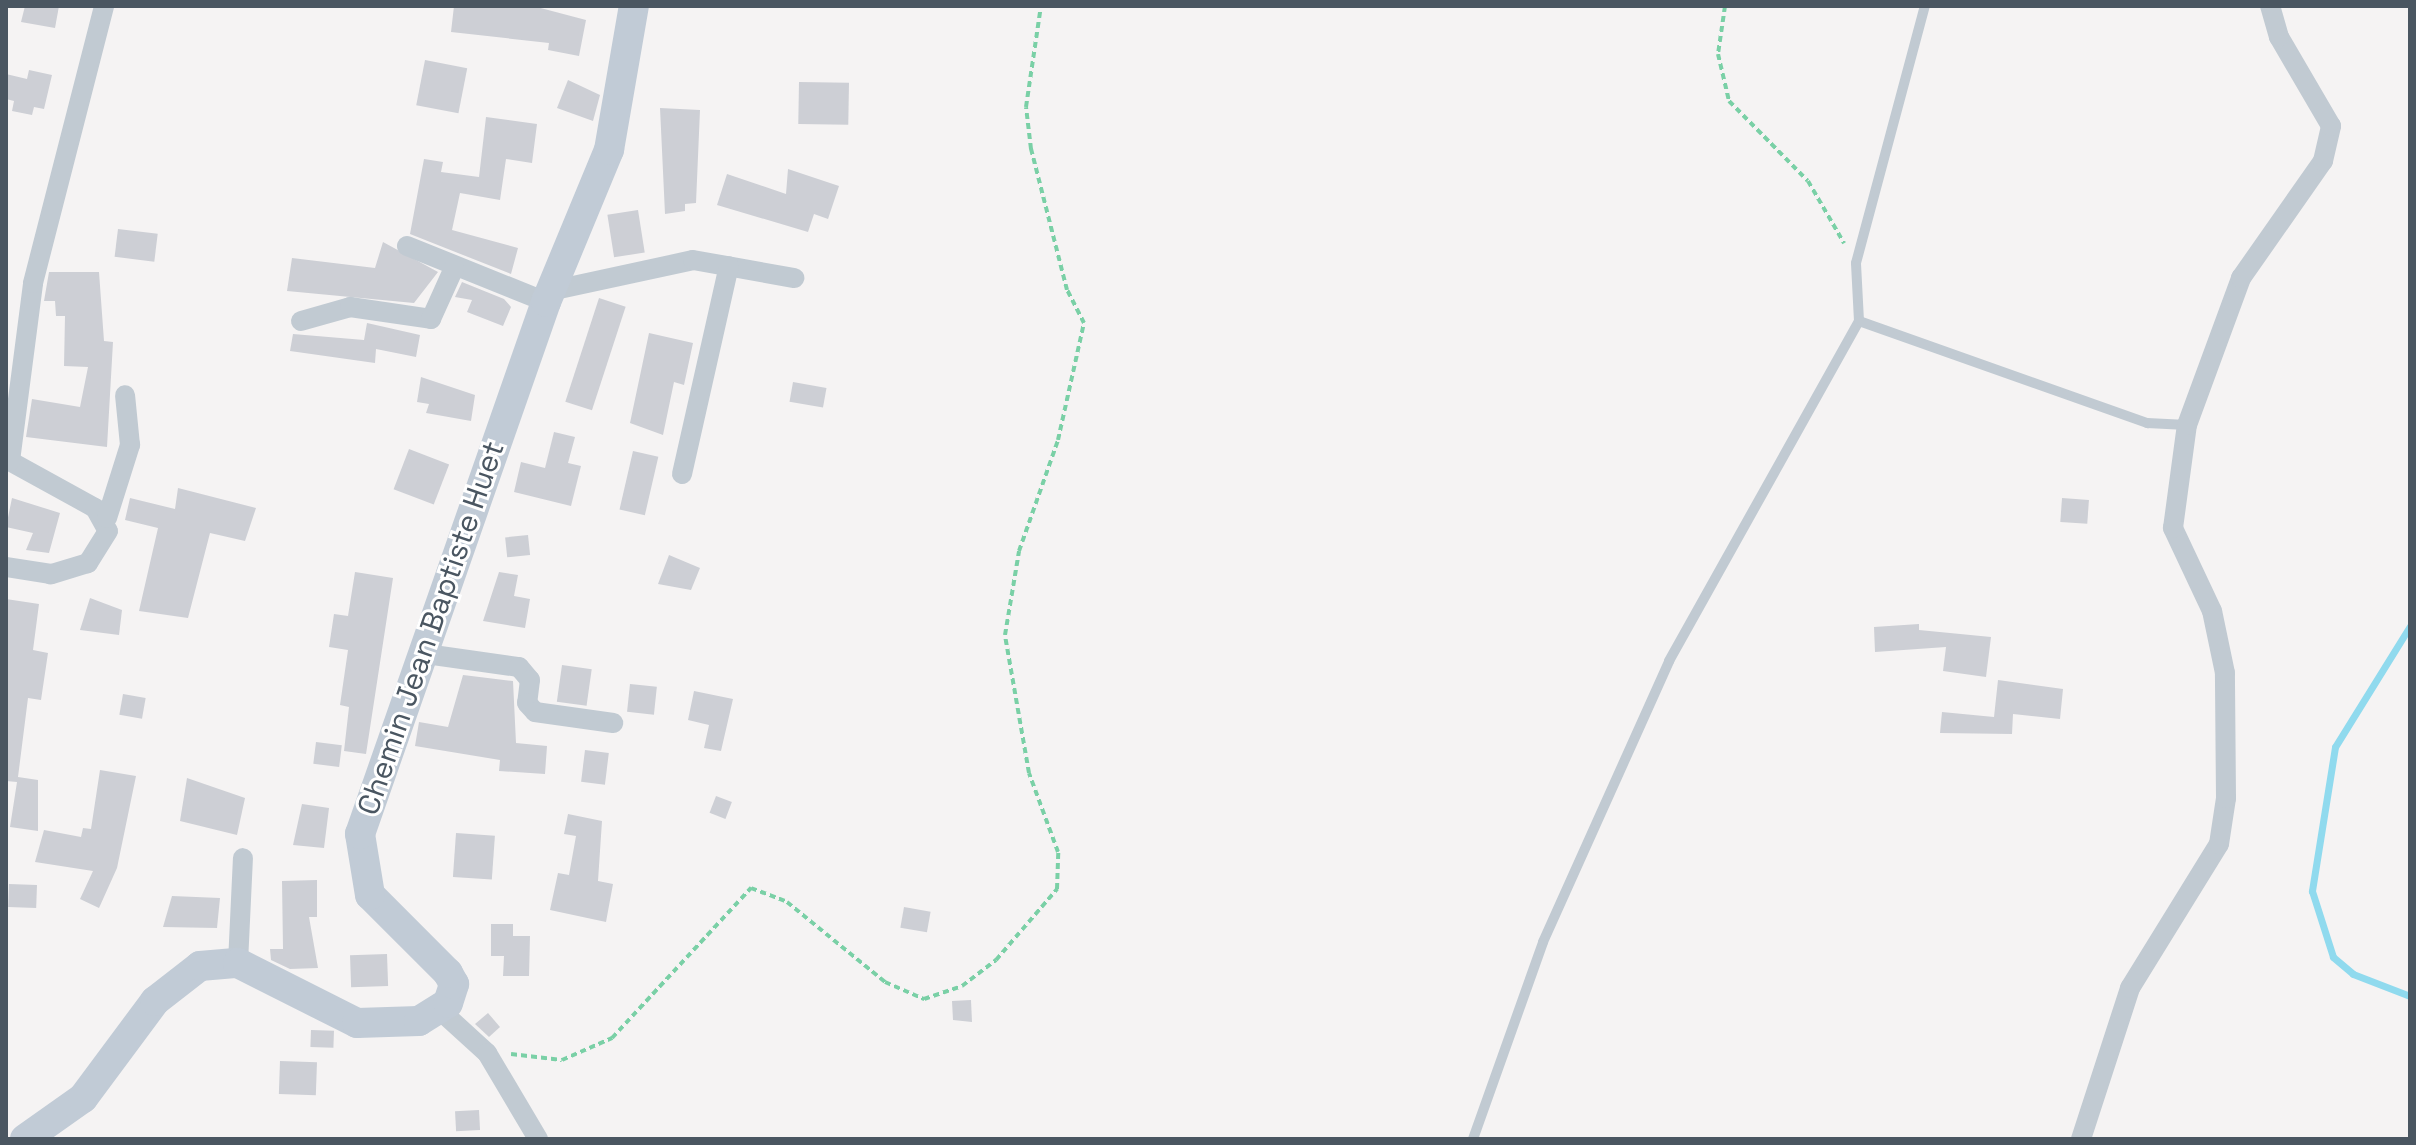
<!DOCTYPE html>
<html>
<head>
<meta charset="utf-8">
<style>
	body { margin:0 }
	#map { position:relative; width:2416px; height:1145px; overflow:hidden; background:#f5f3f3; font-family:"Space Grotesk",sans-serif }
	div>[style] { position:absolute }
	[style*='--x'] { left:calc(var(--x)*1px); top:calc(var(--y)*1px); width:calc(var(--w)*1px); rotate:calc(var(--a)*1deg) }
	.stream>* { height:7px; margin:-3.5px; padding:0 3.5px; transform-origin:3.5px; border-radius:3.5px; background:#90daee }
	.building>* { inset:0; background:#cdcfd5; transform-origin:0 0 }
	.path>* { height:4px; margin-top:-2px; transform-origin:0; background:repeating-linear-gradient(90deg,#7ad0a6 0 6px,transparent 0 10px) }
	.lane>* { height:10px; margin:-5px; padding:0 5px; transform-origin:5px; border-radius:5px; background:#c1cad2 }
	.street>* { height:20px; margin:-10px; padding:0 10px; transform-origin:10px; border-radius:10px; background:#c1cad2 }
	.secondary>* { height:30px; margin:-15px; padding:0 15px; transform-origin:15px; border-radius:15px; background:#c1cbd6 }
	span { translate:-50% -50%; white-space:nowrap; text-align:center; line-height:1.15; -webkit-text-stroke:6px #fff; paint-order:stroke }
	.street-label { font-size:30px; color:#4a5661 }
	.frame { position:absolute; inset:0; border:8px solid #4a5661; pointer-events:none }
</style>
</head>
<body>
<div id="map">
	<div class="stream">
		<i style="--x:2410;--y:626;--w:142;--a:121.8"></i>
		<i style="--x:2335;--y:747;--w:146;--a:99.1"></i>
		<i style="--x:2312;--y:891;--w:69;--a:72.3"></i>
		<i style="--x:2333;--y:957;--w:26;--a:40"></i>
		<i style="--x:2353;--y:974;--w:61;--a:21.1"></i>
	</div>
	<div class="building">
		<i style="clip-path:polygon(25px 6px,59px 6px,55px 28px,21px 22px)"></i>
		<i style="clip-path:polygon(454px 6px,533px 6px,586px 20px,579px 56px,548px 50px,549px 43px,451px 32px)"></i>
		<i style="left:425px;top:60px;width:43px;height:46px;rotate:11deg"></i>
		<i style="clip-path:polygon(29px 70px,52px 75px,44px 109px,34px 107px,32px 115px,12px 111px,14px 101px,6px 99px,6px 74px,27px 79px)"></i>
		<i style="clip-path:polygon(568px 80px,600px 95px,593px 121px,557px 108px)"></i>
		<i style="left:799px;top:82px;width:50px;height:42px;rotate:1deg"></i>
		<i style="clip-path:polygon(660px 108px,700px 110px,696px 203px,685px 204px,685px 211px,665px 214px)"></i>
		<i style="clip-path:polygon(486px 117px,537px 124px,532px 163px,506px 159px,500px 200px,460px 193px,452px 230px,518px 248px,511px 274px,410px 234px,424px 159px,443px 162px,441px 172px,479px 177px)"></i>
		<i style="clip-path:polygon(788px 169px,839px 186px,828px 219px,814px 214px,808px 232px,717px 205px,727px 174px,786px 194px)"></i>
		<i style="left:638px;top:210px;width:43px;height:31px;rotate:81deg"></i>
		<i style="left:118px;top:229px;width:40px;height:28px;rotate:7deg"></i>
		<i style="clip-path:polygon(383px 242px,438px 272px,414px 303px,287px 291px,292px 258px,375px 268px)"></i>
		<i style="clip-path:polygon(49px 272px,99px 272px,104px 341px,113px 342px,107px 447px,26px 437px,32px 399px,80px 407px,88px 367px,64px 366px,65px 316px,56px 316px,55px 301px,44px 301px)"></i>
		<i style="clip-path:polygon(462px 282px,504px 299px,511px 307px,503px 326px,467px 312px,472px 300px,455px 297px)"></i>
		<i style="left:599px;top:298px;width:28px;height:109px;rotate:18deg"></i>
		<i style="clip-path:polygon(367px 323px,420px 335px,416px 357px,376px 349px,375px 363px,290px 351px,293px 334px,364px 340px)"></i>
		<i style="clip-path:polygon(649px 333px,693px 343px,684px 385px,674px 382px,663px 435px,630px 423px)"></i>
		<i style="clip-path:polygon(421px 377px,475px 395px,471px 421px,426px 413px,429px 404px,417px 402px)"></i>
		<i style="left:793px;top:382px;width:34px;height:20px;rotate:10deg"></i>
		<i style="clip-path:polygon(554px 432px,575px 437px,568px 463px,581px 466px,571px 506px,514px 492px,521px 462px,545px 468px)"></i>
		<i style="left:409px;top:449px;width:43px;height:43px;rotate:21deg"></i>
		<i style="left:633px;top:451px;width:26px;height:60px;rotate:13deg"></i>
		<i style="clip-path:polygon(178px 488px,256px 508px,245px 541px,210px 533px,188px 618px,139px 611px,158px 528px,125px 520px,130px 498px,175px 509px)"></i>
		<i style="clip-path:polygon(12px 498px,60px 513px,49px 553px,26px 550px,33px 533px,6px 527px)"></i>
		<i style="left:2062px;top:498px;width:27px;height:24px;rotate:4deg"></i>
		<i style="left:528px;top:535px;width:20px;height:23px;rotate:84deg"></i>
		<i style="clip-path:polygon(669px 555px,700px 568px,691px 590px,658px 584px)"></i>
		<i style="clip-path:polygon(355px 572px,393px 578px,366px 754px,344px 751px,349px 707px,340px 705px,348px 650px,329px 647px,334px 614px,348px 616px)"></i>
		<i style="clip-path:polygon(499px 572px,518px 575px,514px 596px,530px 599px,525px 628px,483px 621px)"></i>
		<i style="clip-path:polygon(90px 598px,122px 610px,119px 635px,80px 630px)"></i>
		<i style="clip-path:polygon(6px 599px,39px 604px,33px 650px,48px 653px,41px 700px,28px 698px,18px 777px,38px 780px,38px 831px,10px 827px,17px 782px,6px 781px)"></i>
		<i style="clip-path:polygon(1919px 624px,1919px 630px,1991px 637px,1986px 677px,1943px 671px,1946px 647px,1875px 652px,1874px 627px)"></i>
		<i style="left:562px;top:665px;width:30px;height:37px;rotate:8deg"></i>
		<i style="clip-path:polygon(463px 675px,513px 681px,516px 743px,547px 746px,545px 774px,499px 771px,500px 760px,415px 746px,419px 722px,448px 727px)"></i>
		<i style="clip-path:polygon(1998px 680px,2063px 689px,2060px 719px,2013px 714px,2012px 734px,1940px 733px,1942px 712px,1994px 717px)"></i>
		<i style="left:630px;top:684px;width:27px;height:28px;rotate:6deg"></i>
		<i style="clip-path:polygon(694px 691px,733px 699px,721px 751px,704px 748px,709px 725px,688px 720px)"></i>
		<i style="left:123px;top:694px;width:23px;height:21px;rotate:10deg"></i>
		<i style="left:316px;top:742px;width:26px;height:22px;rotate:7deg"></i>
		<i style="left:585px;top:750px;width:24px;height:32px;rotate:7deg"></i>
		<i style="clip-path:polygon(100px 770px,136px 776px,117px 868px,99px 908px,80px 899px,93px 871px,35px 862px,44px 830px,81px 837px,83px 828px,91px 829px)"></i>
		<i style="clip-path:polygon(187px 778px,245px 798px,237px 835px,180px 821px)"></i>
		<i style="left:716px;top:796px;width:17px;height:18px;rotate:21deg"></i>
		<i style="clip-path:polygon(302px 804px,329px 808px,324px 848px,293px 845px)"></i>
		<i style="clip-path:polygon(568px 814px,602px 821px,598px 881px,613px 884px,606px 922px,550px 910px,558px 873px,569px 875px,576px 836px,564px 834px)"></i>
		<i style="left:456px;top:833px;width:39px;height:44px;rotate:4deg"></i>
		<i style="clip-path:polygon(317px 880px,317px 917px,309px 917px,318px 968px,290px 969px,271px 960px,270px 949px,283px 949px,282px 881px)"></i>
		<i style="left:9px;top:884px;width:28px;height:23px;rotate:2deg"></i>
		<i style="clip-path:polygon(172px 896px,220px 898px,217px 928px,163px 927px)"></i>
		<i style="left:904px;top:907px;width:27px;height:21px;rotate:10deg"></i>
		<i style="clip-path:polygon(491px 924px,513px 924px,513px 936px,530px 936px,529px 976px,503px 976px,504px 956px,491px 956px)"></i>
		<i style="left:387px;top:954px;width:32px;height:37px;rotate:88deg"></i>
		<i style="clip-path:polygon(971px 1000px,972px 1022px,953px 1020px,952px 1001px)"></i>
		<i style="clip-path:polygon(488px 1013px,500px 1027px,489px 1037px,475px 1024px)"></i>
		<i style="left:311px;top:1030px;width:23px;height:17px;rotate:2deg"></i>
		<i style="left:280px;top:1061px;width:37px;height:33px;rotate:2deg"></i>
		<i style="left:479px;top:1110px;width:20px;height:24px;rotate:87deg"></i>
	</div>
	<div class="path">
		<i style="--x:1725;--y:6;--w:49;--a:98.3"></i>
		<i style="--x:1718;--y:54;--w:48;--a:76.8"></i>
		<i style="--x:1729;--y:101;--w:112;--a:45.4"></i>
		<i style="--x:1808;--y:181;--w:72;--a:59.9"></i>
		<i style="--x:511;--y:1054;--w:51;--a:6.7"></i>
		<i style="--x:562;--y:1060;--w:55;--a:-23.7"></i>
		<i style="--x:612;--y:1038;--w:205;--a:-47.2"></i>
		<i style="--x:751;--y:888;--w:39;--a:21"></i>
		<i style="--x:787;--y:902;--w:127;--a:39.2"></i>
		<i style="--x:885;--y:982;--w:43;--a:23.6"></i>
		<i style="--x:924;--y:999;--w:40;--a:-18.9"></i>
		<i style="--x:962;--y:986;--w:43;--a:-37.4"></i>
		<i style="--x:996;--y:960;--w:94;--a:-49.3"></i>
		<i style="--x:1057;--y:889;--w:37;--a:-88"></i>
		<i style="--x:1058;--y:852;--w:84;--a:-110.2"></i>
		<i style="--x:1029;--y:773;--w:140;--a:-99.9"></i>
		<i style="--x:1005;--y:635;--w:85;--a:-80.5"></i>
		<i style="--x:1019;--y:551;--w:118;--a:-70.6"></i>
		<i style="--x:1058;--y:440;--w:120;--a:-77.5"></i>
		<i style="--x:1084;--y:323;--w:37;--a:-117"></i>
		<i style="--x:1067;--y:290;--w:146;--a:-104.3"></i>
		<i style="--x:1031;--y:149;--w:42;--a:-96.8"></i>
		<i style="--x:1026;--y:107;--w:102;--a:-81.6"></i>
	</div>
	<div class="lane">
		<i style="--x:1859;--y:321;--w:58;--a:-93"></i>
		<i style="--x:1856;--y:263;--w:266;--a:-75"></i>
		<i style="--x:1473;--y:1139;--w:209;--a:-70.4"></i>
		<i style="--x:1543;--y:942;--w:308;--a:-65.8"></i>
		<i style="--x:1669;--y:661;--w:389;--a:-60.8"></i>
		<i style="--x:1859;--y:321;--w:306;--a:19.5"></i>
		<i style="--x:2147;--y:423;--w:40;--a:2.9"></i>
	</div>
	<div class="street">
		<i style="--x:407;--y:246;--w:150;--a:21.9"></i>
		<i style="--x:550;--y:291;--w:146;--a:-12.2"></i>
		<i style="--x:693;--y:260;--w:103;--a:10.1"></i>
		<i style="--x:301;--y:321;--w:51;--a:-15.9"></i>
		<i style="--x:350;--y:307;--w:82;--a:8.4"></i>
		<i style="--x:431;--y:319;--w:56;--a:-65.7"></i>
		<i style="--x:6;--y:459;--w:102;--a:28.8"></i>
		<i style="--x:95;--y:508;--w:26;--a:61"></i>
		<i style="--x:108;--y:531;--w:38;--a:122"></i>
		<i style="--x:88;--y:563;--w:39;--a:163"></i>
		<i style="--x:51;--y:574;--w:46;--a:-171.2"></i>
		<i style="--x:10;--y:461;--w:179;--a:-82.6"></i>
		<i style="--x:33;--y:283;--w:286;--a:-75.6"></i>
		<i style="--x:682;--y:474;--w:213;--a:-77.3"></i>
		<i style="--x:107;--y:518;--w:77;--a:-72.5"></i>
		<i style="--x:130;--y:445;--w:50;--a:-95.7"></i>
		<i style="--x:419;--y:653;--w:101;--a:8"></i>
		<i style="--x:519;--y:667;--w:17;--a:50"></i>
		<i style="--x:530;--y:680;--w:23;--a:97"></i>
		<i style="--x:527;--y:703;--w:12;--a:48"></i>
		<i style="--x:535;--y:712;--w:79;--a:8"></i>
		<i style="--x:238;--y:963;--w:105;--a:-87.3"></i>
		<i style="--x:442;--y:1012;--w:61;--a:42.3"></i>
		<i style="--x:487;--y:1053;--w:100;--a:59.3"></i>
		<i style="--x:2081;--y:1139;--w:159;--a:-72"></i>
		<i style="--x:2130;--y:988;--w:169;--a:-58.3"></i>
		<i style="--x:2219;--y:844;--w:47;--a:-81.3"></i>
		<i style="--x:2226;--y:798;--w:125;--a:-90.5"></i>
		<i style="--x:2225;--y:673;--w:63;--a:-101.8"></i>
		<i style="--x:2212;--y:611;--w:92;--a:-115.2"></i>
		<i style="--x:2173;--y:528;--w:104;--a:-82.3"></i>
		<i style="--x:2187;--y:425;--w:157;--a:-69.8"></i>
		<i style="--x:2241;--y:278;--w:143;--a:-55"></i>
		<i style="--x:2323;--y:161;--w:36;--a:-77"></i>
		<i style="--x:2331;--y:126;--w:103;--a:-120.3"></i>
		<i style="--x:2279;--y:37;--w:32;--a:-106"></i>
	</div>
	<div class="secondary">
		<i style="--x:25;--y:1139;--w:71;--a:-35.3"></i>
		<i style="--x:83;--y:1098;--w:121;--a:-53.4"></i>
		<i style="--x:155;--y:1001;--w:57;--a:-37.9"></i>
		<i style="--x:200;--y:966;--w:38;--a:-5"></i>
		<i style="--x:238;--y:963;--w:133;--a:26.8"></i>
		<i style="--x:357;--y:1023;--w:62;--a:-1.8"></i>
		<i style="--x:419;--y:1021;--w:34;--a:-32"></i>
		<i style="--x:448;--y:1003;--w:20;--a:-72"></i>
		<i style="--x:454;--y:984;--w:13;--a:-119"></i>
		<i style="--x:448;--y:973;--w:110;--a:-135"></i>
		<i style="--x:370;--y:895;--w:62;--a:-99.3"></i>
		<i style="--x:360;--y:834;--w:564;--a:-70.73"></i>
		<i style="--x:546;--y:302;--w:165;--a:-67.5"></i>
		<i style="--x:609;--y:150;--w:146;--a:-80.2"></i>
	</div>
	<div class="street-label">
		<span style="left:431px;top:628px;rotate:-71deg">Chemin Jean Baptiste Huet</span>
	</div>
	<div class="frame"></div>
</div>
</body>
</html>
